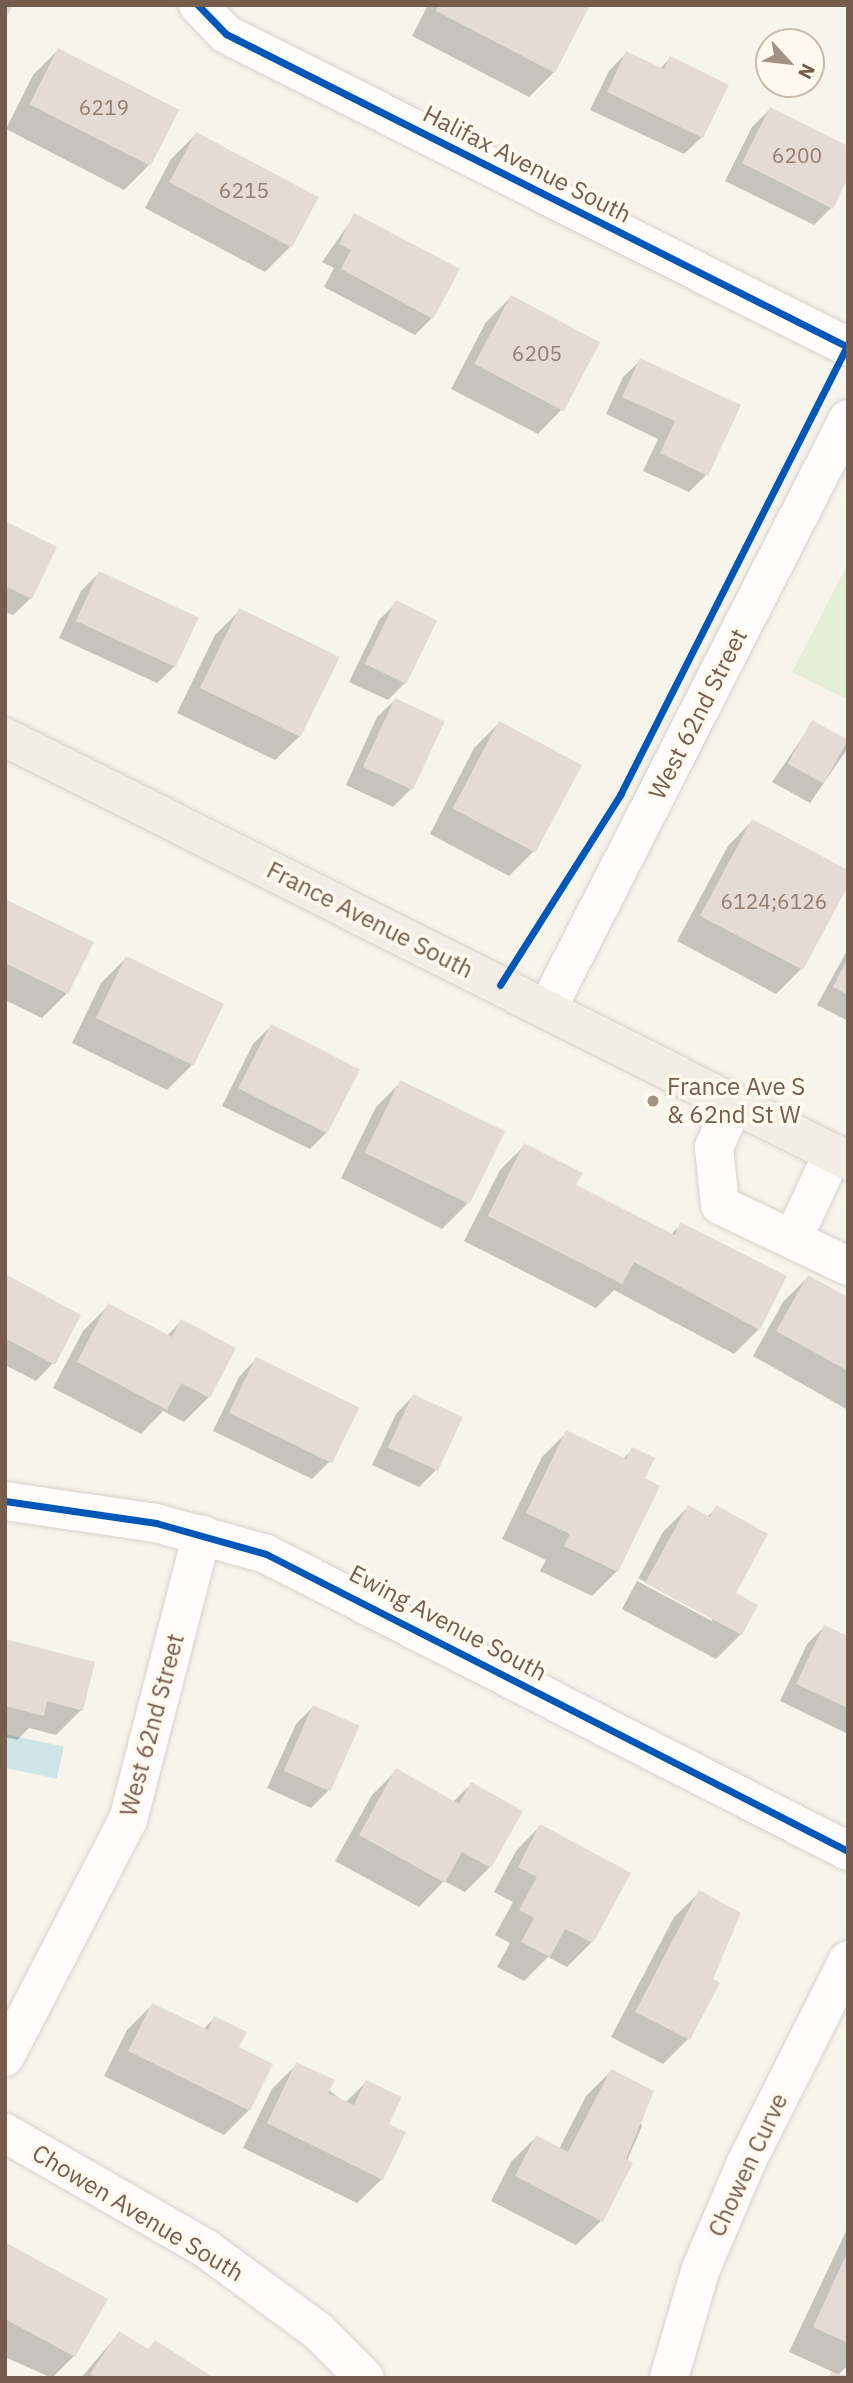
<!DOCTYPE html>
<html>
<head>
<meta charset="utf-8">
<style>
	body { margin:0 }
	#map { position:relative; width:853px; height:2383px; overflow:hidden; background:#f7f4ec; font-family:"IBM Plex Sans",sans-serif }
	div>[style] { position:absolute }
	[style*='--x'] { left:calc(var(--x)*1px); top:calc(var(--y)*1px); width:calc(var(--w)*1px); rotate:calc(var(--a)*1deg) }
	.green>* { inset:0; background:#e3eed7 }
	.water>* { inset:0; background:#cee5e8; transform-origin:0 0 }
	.shadow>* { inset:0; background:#0003 }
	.building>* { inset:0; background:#e4dcd4; transform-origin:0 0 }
	.roads { filter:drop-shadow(0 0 2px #d7d1ca) drop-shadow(0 0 2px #d7d1ca) }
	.minor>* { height:38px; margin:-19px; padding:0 19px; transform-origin:19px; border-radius:19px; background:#fefdfc }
	.major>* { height:38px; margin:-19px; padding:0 19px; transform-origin:19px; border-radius:19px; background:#f2eee6 }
	.cycleway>* { height:7px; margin:-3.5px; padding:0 3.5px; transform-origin:3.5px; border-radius:3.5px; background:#0057b8 }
	.dots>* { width:19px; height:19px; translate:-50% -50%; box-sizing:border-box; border:4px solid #fff9ee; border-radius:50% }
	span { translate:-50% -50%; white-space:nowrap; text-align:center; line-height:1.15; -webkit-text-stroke:7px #fff9ee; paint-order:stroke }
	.number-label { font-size:21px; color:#937e70 }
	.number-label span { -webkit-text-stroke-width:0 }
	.street-label { font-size:24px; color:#765c4c }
	.poi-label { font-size:24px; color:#765c4c }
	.left { translate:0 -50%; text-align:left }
	.frame { position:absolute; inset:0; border:7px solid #765c4c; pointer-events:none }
	.north { position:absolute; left:755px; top:28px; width:70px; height:70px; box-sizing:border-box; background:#fff9ee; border:2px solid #c8baad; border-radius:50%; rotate:117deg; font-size:19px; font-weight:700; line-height:28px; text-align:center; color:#765c4c }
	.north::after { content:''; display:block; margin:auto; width:24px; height:32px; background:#a39184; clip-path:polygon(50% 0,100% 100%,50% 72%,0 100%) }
</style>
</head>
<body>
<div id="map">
	<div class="green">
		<i style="clip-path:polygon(848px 563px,848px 700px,792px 672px)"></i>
	</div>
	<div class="water">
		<i style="left:5px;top:1734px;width:60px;height:33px;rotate:12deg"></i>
	</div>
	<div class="shadow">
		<i style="clip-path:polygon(428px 5px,588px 5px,554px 72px,529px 97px,412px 36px)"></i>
		<i style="clip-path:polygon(58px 50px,149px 165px,124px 190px,6px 129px,33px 75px)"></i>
		<i style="clip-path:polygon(626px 53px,660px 69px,670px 58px,702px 137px,684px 154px,590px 110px,609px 71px)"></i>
		<i style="clip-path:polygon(770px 109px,831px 208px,814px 225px,725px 181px,752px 127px)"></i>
		<i style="clip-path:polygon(196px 134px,290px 247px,265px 272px,145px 208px,171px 159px)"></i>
		<i style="clip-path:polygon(355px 215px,432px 318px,415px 335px,324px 287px,334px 268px,322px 262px)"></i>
		<i style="clip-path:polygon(511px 297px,562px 409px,538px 434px,451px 389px,486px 322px)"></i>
		<i style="clip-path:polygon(641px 360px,706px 475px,689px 492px,643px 471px,658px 439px,606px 414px,623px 377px)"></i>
		<i style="clip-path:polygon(5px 523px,31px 598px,13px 615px,5px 612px)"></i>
		<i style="clip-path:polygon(99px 573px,175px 666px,157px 683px,59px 638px,81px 591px)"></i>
		<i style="clip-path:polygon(396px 603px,405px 683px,388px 700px,349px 682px,379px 620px)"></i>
		<i style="clip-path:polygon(240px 610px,300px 736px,275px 760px,177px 713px,215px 635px)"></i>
		<i style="clip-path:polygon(395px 700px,411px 789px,393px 807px,346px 785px,377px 717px)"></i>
		<i style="clip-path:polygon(813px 722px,848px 742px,848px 748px,810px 803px,772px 782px)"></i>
		<i style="clip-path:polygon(499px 723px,580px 765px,534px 851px,509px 876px,430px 834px,474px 748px)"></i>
		<i style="clip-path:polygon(752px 821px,848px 882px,801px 969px,776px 994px,677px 941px,728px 846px)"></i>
		<i style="clip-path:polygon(5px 901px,67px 993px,42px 1018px,5px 1000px)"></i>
		<i style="clip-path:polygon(848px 949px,848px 1021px,817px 1005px)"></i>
		<i style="clip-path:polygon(126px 958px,192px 1065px,167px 1090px,72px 1043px,101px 983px)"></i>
		<i style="clip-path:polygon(271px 1026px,327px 1132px,310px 1149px,222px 1106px,253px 1044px)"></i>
		<i style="clip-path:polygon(401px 1082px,467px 1204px,442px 1229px,341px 1178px,376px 1107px)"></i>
		<i style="clip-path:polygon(525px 1145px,574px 1186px,670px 1235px,681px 1225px,759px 1329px,734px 1354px,614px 1290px,596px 1308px,464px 1241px,500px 1170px)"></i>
		<i style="clip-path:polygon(5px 1276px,53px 1363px,36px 1381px,5px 1365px)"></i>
		<i style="clip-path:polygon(808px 1277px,848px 1299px,848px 1410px,753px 1356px,783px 1302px)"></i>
		<i style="clip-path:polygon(108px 1306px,167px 1336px,181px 1321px,209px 1397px,184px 1422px,163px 1411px,141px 1434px,53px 1388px,83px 1331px)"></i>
		<i style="clip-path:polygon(256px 1359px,330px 1461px,312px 1479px,213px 1431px,239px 1377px)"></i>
		<i style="clip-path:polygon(413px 1396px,437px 1469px,419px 1487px,372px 1465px,396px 1414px)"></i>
		<i style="clip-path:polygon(567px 1432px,623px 1459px,633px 1449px,643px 1479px,617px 1571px,592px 1596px,540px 1571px,546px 1560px,502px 1539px,542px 1457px)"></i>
		<i style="clip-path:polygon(evenodd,688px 1507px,707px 1517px,716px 1508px,734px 1594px,741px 1634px,716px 1659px,622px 1609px,663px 1532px,688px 1507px,638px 1578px,712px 1617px,712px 1621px,637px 1581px,638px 1578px)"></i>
		<i style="clip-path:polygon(824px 1627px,848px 1638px,848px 1734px,780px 1701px,807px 1644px)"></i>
		<i style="clip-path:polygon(5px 1641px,81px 1710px,56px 1735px,29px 1728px,17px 1740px,5px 1737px)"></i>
		<i style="clip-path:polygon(313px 1707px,328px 1791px,311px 1808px,267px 1788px,296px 1724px)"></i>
		<i style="clip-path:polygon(397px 1770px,453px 1802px,471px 1784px,490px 1867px,465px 1892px,444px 1881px,419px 1907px,335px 1861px,372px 1795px)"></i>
		<i style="clip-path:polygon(540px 1826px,592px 1942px,567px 1967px,548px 1957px,524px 1981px,497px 1967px,510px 1943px,495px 1935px,513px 1902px,494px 1892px,516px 1851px)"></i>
		<i style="clip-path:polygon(699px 1893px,711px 1979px,718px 1983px,688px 2039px,663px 2064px,611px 2037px,674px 1917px)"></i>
		<i style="clip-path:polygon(152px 2005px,203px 2030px,214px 2018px,236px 2048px,249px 2110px,224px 2135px,104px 2076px,127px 2030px)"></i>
		<i style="clip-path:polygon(297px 2064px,345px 2103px,366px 2082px,387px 2125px,382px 2179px,357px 2203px,243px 2148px,272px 2089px)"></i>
		<i style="clip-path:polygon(611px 2071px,642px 2126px,601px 2221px,576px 2245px,491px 2201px,511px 2162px,536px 2137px,559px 2149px,586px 2096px)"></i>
		<i style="clip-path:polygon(848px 2227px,848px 2365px,838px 2375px,848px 2378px,827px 2378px,833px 2372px,789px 2352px)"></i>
		<i style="clip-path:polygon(5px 2244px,74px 2356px,52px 2378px,5px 2357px)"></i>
		<i style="clip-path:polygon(119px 2333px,147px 2350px,210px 2378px,81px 2378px)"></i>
	</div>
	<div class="building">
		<i style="clip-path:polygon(5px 5px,12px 8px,5px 19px)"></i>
		<i style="clip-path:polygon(438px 5px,590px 5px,555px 73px,436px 11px)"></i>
		<i style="left:58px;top:48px;width:136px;height:63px;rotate:27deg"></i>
		<i style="clip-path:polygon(626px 51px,664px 69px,670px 56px,729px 85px,703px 138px,607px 92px)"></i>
		<i style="clip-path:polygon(770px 107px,848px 146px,848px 178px,833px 209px,742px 163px)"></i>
		<i style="left:196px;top:132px;width:139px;height:57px;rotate:28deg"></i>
		<i style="clip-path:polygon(354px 213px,460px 269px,433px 319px,341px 269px,351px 250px,339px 244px)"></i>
		<i style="left:511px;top:295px;width:101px;height:78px;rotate:28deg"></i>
		<i style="clip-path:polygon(640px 358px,741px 405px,708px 476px,660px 453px,675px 421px,622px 397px)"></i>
		<i style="clip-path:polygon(5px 521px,57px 547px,32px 599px,5px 586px)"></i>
		<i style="left:99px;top:571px;width:110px;height:55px;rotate:25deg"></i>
		<i style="left:396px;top:600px;width:46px;height:71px;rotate:26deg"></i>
		<i style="left:239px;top:608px;width:112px;height:89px;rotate:26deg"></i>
		<i style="left:395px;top:698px;width:55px;height:76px;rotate:25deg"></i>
		<i style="left:812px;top:720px;width:41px;height:50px;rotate:29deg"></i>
		<i style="left:499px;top:721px;width:94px;height:99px;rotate:28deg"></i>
		<i style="clip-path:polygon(752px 819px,848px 870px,848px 886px,803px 970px,700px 916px)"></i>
		<i style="clip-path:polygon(5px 899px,94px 942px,68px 994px,5px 963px)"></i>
		<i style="left:126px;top:956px;width:109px;height:69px;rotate:26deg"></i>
		<i style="clip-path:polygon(848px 958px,848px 995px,833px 987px)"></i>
		<i style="left:271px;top:1024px;width:100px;height:72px;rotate:27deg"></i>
		<i style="left:400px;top:1080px;width:117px;height:81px;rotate:26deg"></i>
		<i style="clip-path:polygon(524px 1143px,583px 1173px,576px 1185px,675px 1235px,680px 1222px,787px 1276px,760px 1330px,634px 1262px,622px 1284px,488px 1216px)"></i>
		<i style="clip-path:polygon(5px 1274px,81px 1315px,55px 1365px,5px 1338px)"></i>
		<i style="clip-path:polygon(808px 1275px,848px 1297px,848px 1371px,776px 1331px)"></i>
		<i style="clip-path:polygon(108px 1303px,172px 1337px,181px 1319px,236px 1348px,210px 1398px,181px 1383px,167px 1410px,77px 1362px)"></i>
		<i style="left:256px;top:1357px;width:115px;height:62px;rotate:26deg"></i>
		<i style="left:413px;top:1394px;width:55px;height:59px;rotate:25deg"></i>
		<i style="clip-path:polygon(566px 1430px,626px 1459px,632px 1447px,655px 1458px,645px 1478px,660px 1486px,618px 1572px,564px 1546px,570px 1534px,526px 1513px)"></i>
		<i style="clip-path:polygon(688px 1505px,710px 1517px,716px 1505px,768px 1534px,736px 1593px,758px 1605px,742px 1635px,645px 1583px)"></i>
		<i style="clip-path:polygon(824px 1625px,848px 1636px,848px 1708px,796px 1684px)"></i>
		<i style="clip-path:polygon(5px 1639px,95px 1662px,83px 1711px,47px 1701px,44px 1716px,5px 1706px)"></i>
		<i style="left:313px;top:1705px;width:51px;height:72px;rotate:24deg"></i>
		<i style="clip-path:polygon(396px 1768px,459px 1804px,471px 1782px,523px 1811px,491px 1868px,462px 1852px,445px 1883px,359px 1835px)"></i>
		<i style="clip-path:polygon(540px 1824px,631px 1873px,593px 1943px,565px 1929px,550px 1957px,521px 1942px,534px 1918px,519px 1910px,537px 1877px,518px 1867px)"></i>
		<i style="clip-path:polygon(699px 1890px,741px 1913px,713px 1979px,720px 1983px,690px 2040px,635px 2012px)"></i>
		<i style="clip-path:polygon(152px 2003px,208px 2030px,214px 2016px,247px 2032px,239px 2047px,273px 2064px,250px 2111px,128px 2051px)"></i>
		<i style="clip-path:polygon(296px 2062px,335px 2080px,328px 2093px,354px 2105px,366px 2080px,402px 2097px,389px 2124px,406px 2132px,383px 2180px,267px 2123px)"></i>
		<i style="clip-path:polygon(611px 2069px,654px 2091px,626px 2159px,633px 2163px,603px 2222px,515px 2176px,536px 2135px,568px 2152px)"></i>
		<i style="clip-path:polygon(5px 2242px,108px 2299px,75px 2357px,5px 2319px)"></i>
		<i style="clip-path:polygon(848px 2251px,848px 2343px,813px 2327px)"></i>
		<i style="clip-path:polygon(119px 2331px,148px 2349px,155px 2340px,214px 2378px,96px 2378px,90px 2374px)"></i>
		<i style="clip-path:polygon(831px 2372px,848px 2376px,848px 2378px,829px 2378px)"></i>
	</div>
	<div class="roads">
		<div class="minor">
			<i style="--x:198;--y:5;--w:40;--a:46"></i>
			<i style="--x:226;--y:34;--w:696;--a:26.71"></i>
			<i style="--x:547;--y:1009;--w:662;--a:-62.97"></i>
			<i style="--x:734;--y:1104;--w:47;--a:114.9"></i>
			<i style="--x:714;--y:1147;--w:58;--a:84.1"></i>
			<i style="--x:720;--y:1205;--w:142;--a:25.5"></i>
			<i style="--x:793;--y:1239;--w:95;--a:-65.1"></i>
			<i style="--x:5;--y:1501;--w:153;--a:8.3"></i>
			<i style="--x:156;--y:1523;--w:114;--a:15.7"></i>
			<i style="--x:266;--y:1554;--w:653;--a:27.04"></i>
			<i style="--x:5;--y:2057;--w:267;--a:-62.6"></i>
			<i style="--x:128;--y:1820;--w:295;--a:-75.5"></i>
			<i style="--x:5;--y:2133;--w:231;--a:29.9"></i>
			<i style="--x:205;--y:2248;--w:140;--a:36.3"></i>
			<i style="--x:318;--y:2331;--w:66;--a:45"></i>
			<i style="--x:669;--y:2378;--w:111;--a:-73.8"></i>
			<i style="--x:700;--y:2271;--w:117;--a:-66.9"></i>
			<i style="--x:746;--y:2163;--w:227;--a:-63.3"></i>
		</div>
		<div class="major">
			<i style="--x:5;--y:737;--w:944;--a:26.7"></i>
		</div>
	</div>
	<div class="cycleway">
		<i style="--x:198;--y:5;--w:40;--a:46"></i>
		<i style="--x:226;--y:34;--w:696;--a:26.71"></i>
		<i style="--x:500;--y:985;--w:225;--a:-57.7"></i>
		<i style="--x:620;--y:795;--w:505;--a:-63.18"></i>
		<i style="--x:5;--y:1501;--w:153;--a:8.3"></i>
		<i style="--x:156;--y:1523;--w:114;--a:15.7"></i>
		<i style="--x:266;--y:1554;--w:653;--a:27.04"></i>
	</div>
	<div class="dots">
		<i style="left:653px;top:1101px;background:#a39184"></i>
	</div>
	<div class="number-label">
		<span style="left:104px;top:107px">6219</span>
		<span style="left:797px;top:155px">6200</span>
		<span style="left:244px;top:190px">6215</span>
		<span style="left:537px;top:353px">6205</span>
		<span style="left:774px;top:901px">6124;6126</span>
	</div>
	<div class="street-label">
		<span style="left:527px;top:164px;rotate:27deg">Halifax Avenue South</span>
		<span style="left:698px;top:714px;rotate:-63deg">West 62nd Street</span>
		<span style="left:370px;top:920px;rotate:27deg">France Avenue South</span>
		<span style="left:448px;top:1623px;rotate:28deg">Ewing Avenue South</span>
		<span style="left:152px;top:1725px;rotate:-75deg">West 62nd Street</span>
		<span style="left:748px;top:2165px;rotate:-65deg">Chowen Curve</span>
		<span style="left:138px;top:2213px;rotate:31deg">Chowen Avenue South</span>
	</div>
	<div class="poi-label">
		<span class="left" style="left:667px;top:1101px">France Ave S<br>&amp; 62nd St W</span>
	</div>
	<div class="frame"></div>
	<div class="north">N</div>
</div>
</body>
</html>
